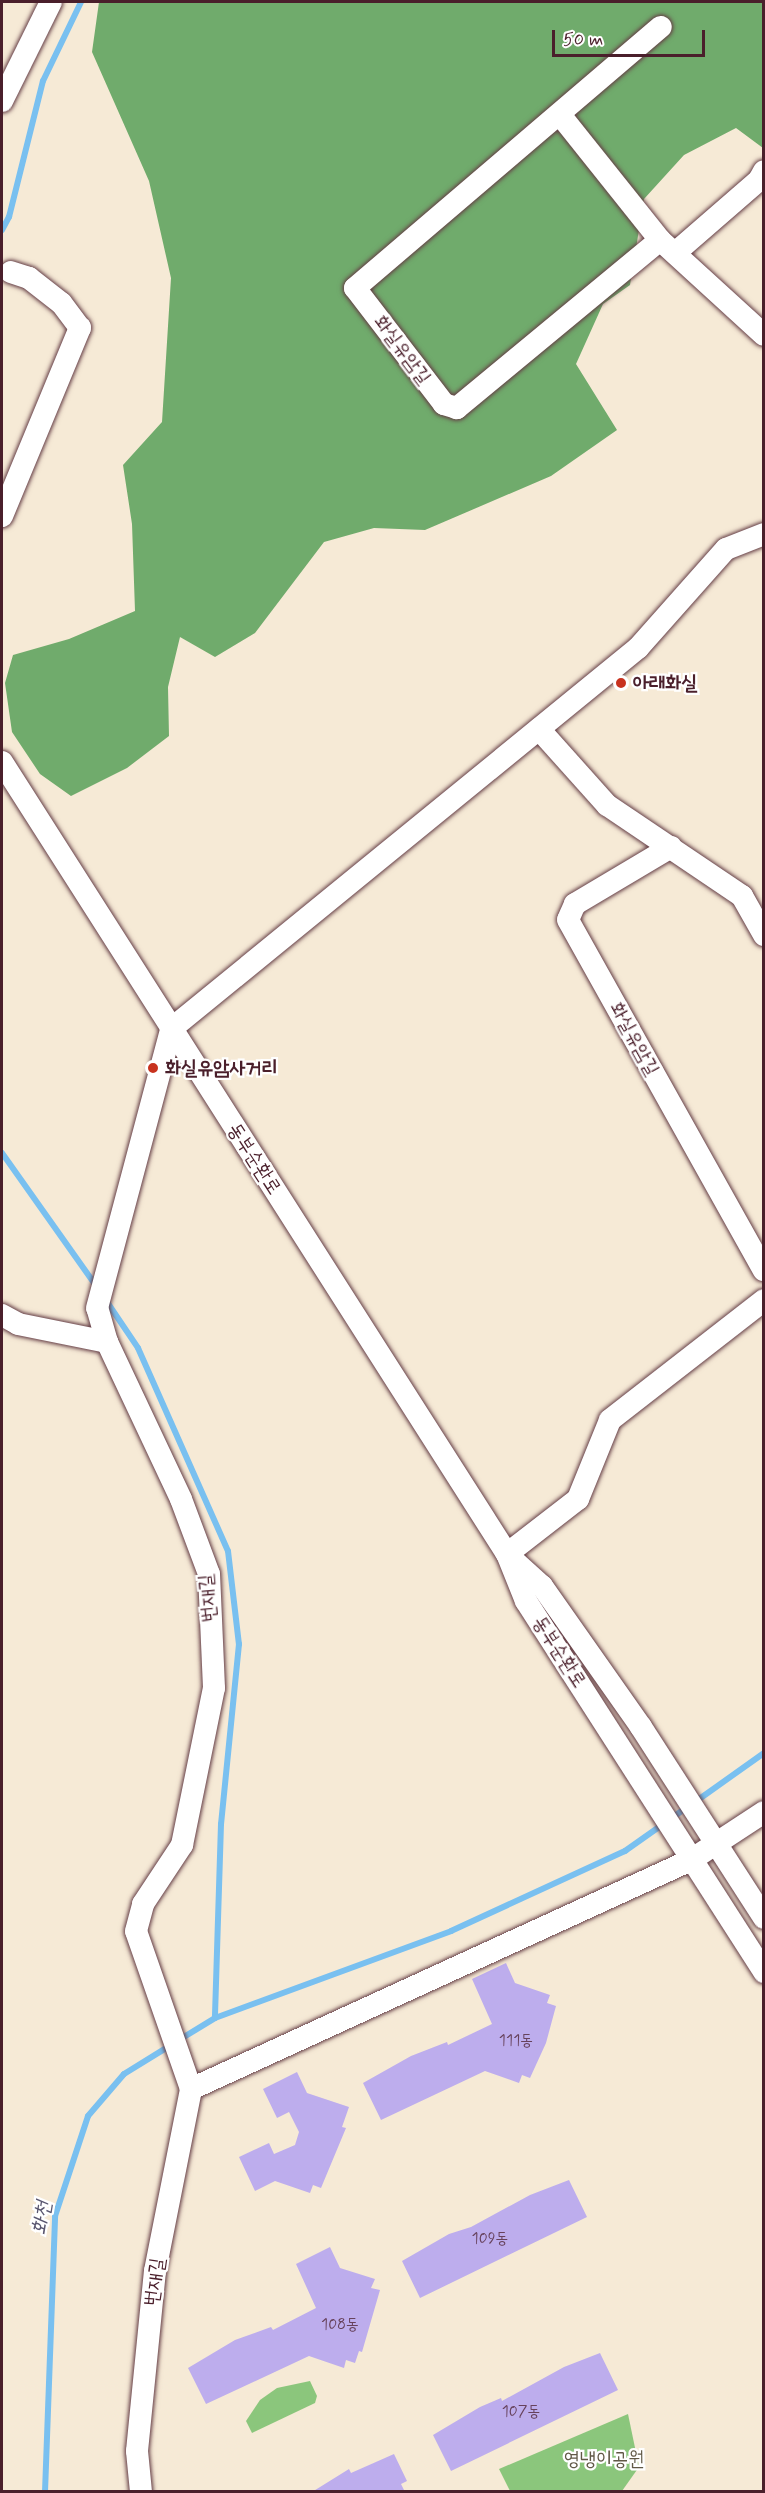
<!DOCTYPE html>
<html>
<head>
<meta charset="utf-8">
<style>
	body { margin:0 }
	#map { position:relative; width:765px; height:2493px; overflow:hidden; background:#f6ead6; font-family:Mynerve,"Poor Story",sans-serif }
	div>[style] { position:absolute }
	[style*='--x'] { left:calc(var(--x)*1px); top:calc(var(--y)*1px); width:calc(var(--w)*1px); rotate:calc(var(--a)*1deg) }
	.green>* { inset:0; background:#8bc67c }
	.forest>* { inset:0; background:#70ab6c }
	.stream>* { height:6px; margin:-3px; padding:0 3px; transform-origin:3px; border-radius:3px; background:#79c0f0 }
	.building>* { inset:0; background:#bdaded }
	.roads { filter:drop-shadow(0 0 2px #643d45) drop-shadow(0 0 2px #643d45) }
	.minor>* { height:22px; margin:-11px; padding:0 11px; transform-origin:11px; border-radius:11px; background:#fff }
	.dots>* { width:16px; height:16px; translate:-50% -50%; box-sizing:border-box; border:3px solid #fff; border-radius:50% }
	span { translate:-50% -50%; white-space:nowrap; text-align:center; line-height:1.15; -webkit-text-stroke:4.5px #fff; paint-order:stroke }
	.number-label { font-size:16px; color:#67425c }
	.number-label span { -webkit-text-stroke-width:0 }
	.street-label { font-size:20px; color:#4a1f2b }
	.poi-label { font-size:20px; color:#4a1f2b; font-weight:700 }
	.left { translate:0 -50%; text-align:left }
	.park-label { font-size:20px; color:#615947 }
	.water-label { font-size:21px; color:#5a5770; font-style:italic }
	.frame { position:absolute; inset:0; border:3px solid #4a1f2b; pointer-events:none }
	.scale { position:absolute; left:552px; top:30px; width:153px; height:27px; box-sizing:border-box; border:3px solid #4a1f2b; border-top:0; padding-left:8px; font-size:18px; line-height:21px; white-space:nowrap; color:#4a1f2b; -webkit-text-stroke:4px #fff; paint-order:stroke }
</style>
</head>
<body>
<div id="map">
	<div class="green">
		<i style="clip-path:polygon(310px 2381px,317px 2396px,315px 2403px,252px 2433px,246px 2421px,260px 2400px,277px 2388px)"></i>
		<i style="clip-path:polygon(628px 2414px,639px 2467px,622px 2491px,510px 2491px,499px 2469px)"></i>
	</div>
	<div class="forest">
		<i style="clip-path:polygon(99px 2px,763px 2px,763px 148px,736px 128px,684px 155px,644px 199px,630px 285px,603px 304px,576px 364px,617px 430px,551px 476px,425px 530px,374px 528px,324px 542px,255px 633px,215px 657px,180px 637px,168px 687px,169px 736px,127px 768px,71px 796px,40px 774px,12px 732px,5px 683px,13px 655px,69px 639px,135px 611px,132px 524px,123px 465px,162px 422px,171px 278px,149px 181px,92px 52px)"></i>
	</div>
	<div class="stream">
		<i style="--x:2;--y:230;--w:15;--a:-62"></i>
		<i style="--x:9;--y:217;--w:140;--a:-76"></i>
		<i style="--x:43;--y:81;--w:88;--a:-64.3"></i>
		<i style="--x:2;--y:1153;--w:163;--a:54.7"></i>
		<i style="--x:105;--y:1299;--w:59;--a:56"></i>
		<i style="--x:138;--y:1348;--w:222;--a:66.1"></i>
		<i style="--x:228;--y:1551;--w:94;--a:83.3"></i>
		<i style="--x:239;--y:1644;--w:181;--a:95.7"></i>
		<i style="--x:221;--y:1824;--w:194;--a:91.8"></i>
		<i style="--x:695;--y:1802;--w:85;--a:-35.4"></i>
		<i style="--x:179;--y:2040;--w:42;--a:-31.4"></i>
		<i style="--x:215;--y:2018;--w:252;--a:-20.2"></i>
		<i style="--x:451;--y:1931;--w:192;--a:-24.7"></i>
		<i style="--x:625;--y:1851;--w:75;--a:-35.2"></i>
		<i style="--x:45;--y:2492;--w:276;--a:-87.9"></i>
		<i style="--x:55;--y:2216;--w:105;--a:-71.7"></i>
		<i style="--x:88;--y:2116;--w:55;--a:-49.4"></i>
		<i style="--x:124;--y:2074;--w:55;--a:-31.7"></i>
	</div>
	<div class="building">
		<i style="clip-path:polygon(506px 1963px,515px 1983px,550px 1995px,547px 2003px,556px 2006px,546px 2043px,530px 2078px,522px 2075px,519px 2083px,485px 2071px,381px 2120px,363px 2083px,411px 2056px,447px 2042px,448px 2045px,492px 2024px,472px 1979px)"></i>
		<i style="clip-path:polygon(297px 2072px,307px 2093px,349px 2107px,342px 2127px,346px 2128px,321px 2188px,313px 2185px,310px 2193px,275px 2181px,255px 2191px,239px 2157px,269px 2143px,274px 2154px,295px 2145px,299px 2132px,289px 2112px,277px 2118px,263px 2089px)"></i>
		<i style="clip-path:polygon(569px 2180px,587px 2217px,420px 2298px,402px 2261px,449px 2234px,471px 2227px,530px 2195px)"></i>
		<i style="clip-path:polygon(330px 2247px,340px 2268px,375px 2279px,371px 2288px,380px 2290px,362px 2352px,359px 2351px,355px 2363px,346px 2360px,344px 2368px,309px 2356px,206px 2404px,188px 2368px,235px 2340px,271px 2327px,273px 2330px,316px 2308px,296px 2264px)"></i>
		<i style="clip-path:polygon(600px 2353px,618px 2390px,451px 2471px,433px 2435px,480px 2407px,501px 2398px,502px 2401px,564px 2367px)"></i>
		<i style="clip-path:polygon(394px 2454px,407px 2481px,401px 2484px,405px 2492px,312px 2492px,349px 2469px,351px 2473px)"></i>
	</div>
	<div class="roads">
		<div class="minor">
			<i style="--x:2;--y:101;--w:110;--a:-63.7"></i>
			<i style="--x:561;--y:116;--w:159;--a:51.4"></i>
			<i style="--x:660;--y:240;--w:141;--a:42.4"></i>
			<i style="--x:660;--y:240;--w:264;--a:140.4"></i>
			<i style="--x:457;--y:408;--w:14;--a:-163"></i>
			<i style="--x:444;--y:404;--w:146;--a:-127.5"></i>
			<i style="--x:355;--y:288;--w:402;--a:-40.5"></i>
			<i style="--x:675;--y:253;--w:111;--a:-41"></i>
			<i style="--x:759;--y:180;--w:10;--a:-61"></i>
			<i style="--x:2;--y:516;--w:204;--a:-67.5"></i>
			<i style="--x:80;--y:328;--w:31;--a:-127"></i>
			<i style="--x:61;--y:303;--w:41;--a:-142"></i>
			<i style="--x:29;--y:278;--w:19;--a:-162"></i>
			<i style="--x:539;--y:729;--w:102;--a:48.2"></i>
			<i style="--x:607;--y:805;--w:163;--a:34"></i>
			<i style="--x:742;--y:896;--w:45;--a:60.6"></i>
			<i style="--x:2;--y:762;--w:939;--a:57.48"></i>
			<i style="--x:507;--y:1554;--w:51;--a:68"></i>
			<i style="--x:526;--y:1601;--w:441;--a:57.3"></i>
			<i style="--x:671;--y:847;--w:112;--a:149.3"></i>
			<i style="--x:575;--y:904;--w:17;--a:114"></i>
			<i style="--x:568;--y:920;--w:401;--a:60.8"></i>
			<i style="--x:171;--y:1029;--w:603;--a:-39.21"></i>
			<i style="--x:638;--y:648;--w:132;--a:-48.4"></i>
			<i style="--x:726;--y:549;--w:41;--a:-21.5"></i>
			<i style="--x:2;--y:1315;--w:18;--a:29"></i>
			<i style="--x:18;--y:1324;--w:91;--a:11.4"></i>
			<i style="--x:507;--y:1554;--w:90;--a:-37.8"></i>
			<i style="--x:578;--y:1499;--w:85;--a:-67.9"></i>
			<i style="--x:610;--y:1420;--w:195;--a:-37.9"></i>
			<i style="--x:513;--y:1560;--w:39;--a:42"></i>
			<i style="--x:542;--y:1586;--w:172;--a:54.9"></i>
			<i style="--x:641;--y:1727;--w:227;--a:57.2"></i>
			<i style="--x:191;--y:2089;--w:550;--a:-24.61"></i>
			<i style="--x:691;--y:1860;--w:87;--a:-33.3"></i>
			<i style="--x:141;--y:2492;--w:41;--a:-95.6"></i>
			<i style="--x:137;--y:2451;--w:181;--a:-84.3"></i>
			<i style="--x:155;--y:2271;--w:186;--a:-78.8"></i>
			<i style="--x:191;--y:2089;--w:167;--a:-109.2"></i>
			<i style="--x:136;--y:1931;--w:28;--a:-75"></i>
			<i style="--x:143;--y:1904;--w:71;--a:-56.5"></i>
			<i style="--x:182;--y:1845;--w:160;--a:-78.5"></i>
			<i style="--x:214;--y:1688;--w:114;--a:-92.5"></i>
			<i style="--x:209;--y:1574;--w:80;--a:-110.5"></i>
			<i style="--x:181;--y:1499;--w:174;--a:-115.2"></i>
			<i style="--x:107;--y:1342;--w:35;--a:-106"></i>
			<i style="--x:97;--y:1308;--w:289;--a:-75.1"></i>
		</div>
	</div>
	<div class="dots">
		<i style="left:621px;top:683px;background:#c8321e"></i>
		<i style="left:153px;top:1068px;background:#c8321e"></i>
	</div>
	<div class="number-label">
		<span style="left:516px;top:2041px">111동</span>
		<span style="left:490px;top:2239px">109동</span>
		<span style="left:340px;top:2325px">108동</span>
		<span style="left:521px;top:2412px">107동</span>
	</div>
	<div class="street-label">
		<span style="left:402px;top:350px;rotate:53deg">화실유암길</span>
		<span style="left:634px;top:1039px;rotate:61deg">화실유암길</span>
		<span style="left:254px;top:1159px;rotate:57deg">동부순환로</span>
		<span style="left:208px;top:1598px;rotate:-95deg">번재길</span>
		<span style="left:559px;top:1652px;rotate:57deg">동부순환로</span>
		<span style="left:155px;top:2282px;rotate:-82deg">번재길</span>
	</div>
	<div class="poi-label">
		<span class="left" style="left:633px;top:683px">아래화실</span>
		<span class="left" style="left:165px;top:1068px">화실유암사거리</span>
	</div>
	<div class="park-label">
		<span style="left:604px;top:2459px">영냉이공원</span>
	</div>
	<div class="water-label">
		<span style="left:42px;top:2218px;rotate:-81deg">화천</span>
	</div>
	<div class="frame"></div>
	<div class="scale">50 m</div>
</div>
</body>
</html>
